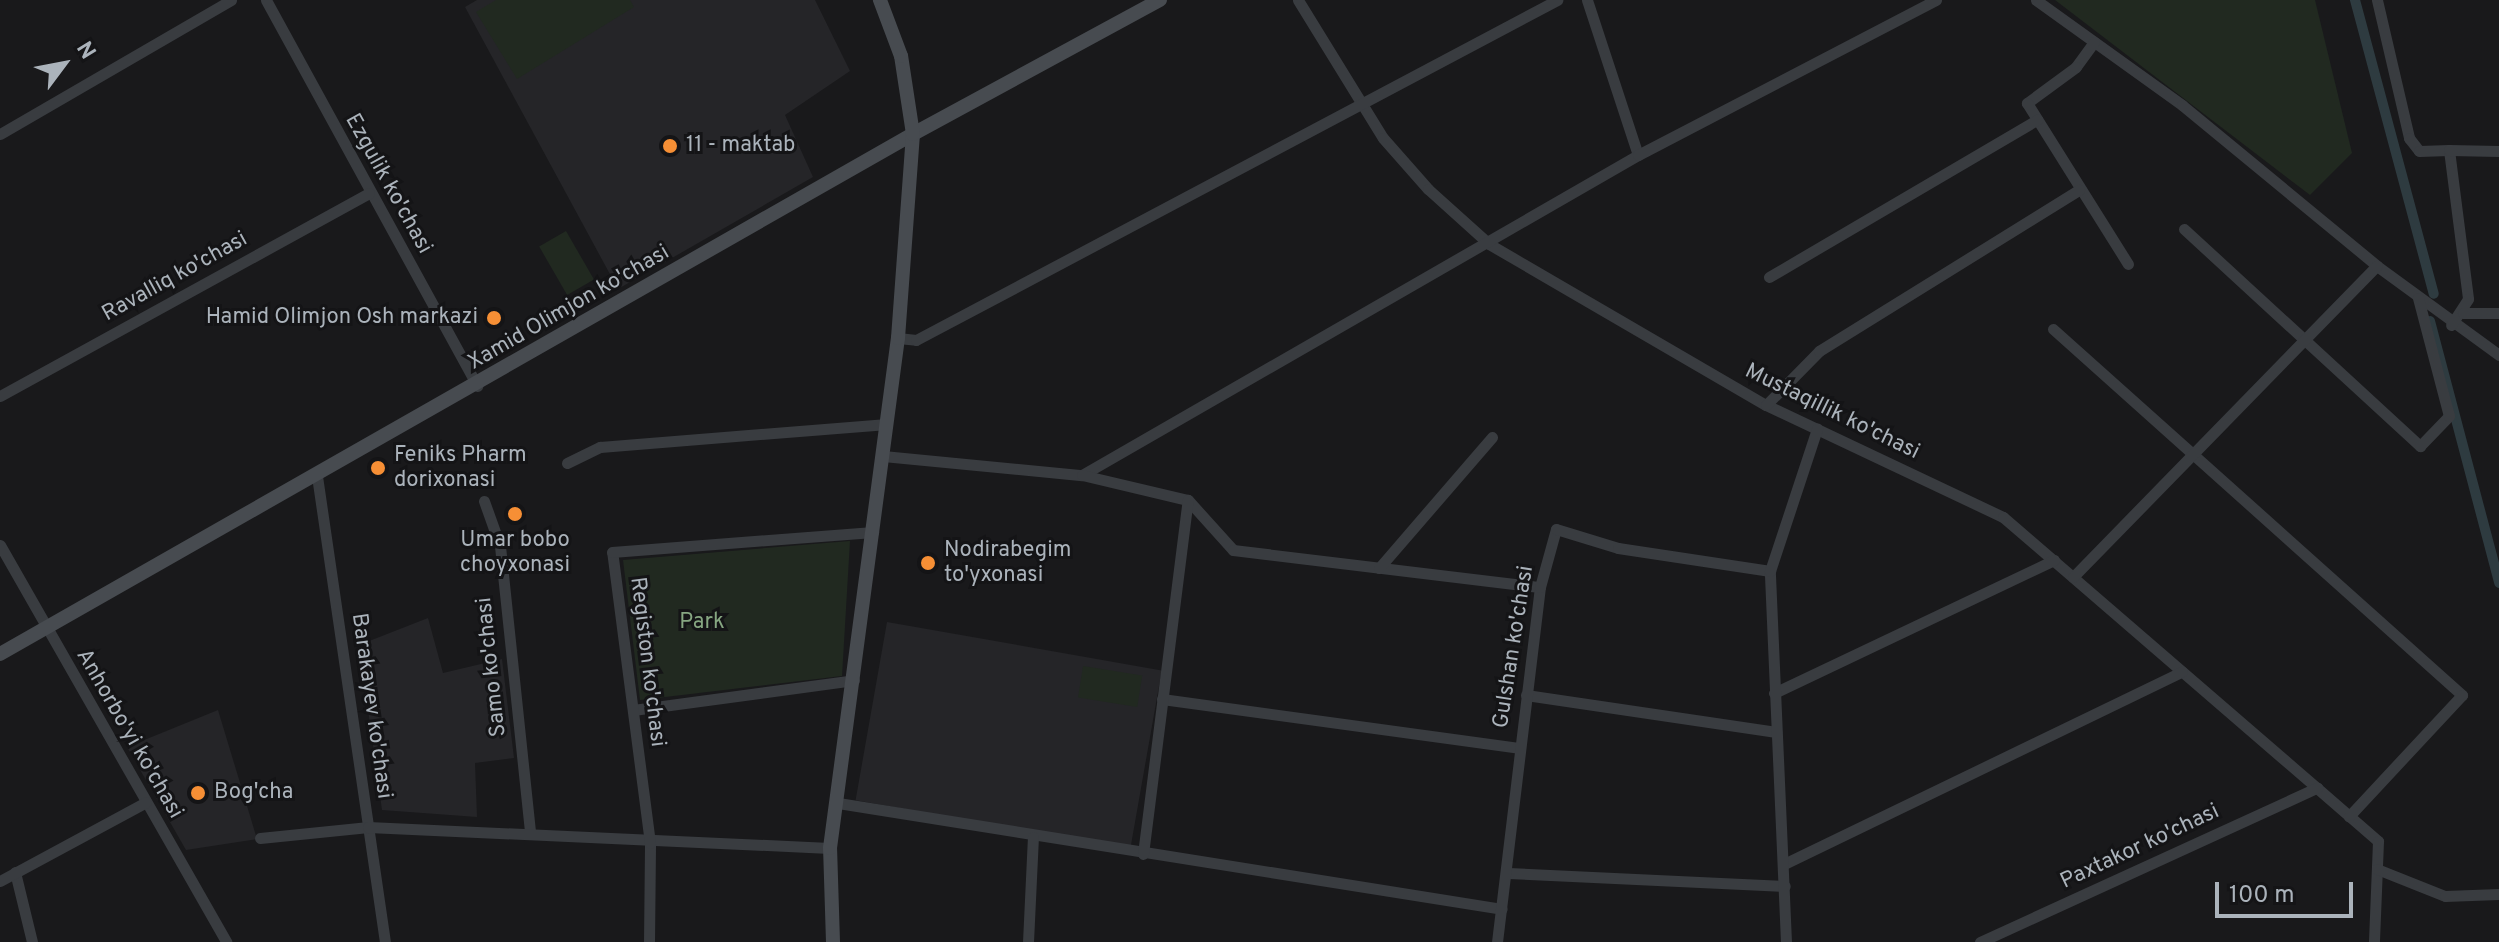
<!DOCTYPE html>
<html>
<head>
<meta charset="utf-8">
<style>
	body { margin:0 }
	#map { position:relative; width:2499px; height:942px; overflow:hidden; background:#19191b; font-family:Overpass,sans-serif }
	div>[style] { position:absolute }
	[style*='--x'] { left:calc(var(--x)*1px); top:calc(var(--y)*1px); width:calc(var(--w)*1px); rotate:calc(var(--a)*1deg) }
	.built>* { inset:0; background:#252528; transform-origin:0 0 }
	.green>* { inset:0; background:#212920; transform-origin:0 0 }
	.canal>* { height:10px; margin:-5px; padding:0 5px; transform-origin:5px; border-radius:5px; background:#2e3b40 }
	.street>* { height:11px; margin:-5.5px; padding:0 5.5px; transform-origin:5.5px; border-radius:5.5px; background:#393c40 }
	.secondary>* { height:14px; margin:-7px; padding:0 7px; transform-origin:7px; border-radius:7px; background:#474b50 }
	.dots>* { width:22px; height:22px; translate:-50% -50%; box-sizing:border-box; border:4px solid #141416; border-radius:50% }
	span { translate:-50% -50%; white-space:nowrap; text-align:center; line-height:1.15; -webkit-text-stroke:6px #141416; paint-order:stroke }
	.poi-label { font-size:22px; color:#abb3bb }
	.left { translate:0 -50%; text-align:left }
	.right { translate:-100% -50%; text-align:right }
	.street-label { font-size:22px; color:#abb3bb }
	.park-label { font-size:22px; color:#86a681 }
	.north { position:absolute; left:24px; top:24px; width:80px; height:80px; -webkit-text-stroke:6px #141416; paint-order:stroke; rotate:58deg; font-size:22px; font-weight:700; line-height:32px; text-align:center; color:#abb3bb }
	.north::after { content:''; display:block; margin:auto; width:28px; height:36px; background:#abb3bb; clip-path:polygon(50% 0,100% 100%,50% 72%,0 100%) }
	.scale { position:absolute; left:2215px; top:882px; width:138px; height:36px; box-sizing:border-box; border:4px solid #abb3bb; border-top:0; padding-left:10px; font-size:24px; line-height:28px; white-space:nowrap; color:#abb3bb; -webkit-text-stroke:6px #141416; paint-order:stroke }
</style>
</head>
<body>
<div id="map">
	<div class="built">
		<i style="clip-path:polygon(477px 0,815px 0,850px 71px,785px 115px,813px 177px,618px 289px,465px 7px)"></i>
		<i style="clip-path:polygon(428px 618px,443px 673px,502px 659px,514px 758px,475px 763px,477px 817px,382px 810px,359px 645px)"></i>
		<i style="left:887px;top:622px;width:279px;height:181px;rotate:10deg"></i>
		<i style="clip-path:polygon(218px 710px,257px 839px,186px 850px,127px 747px)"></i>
	</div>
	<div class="green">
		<i style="clip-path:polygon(496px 0,630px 0,634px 7px,517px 79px,476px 12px)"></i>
		<i style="clip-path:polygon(2055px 0,2315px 0,2352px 153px,2310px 195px)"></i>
		<i style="left:566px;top:231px;width:56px;height:31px;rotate:60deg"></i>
		<i style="clip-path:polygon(850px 541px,842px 676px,640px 700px,623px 560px)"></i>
		<i style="left:1083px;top:666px;width:60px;height:32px;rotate:9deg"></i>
	</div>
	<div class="canal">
		<i style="--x:2355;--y:0;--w:304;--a:75"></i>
		<i style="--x:2430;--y:321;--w:271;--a:75.2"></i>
	</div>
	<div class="street">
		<i style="--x:266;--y:0;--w:440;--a:61.3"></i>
		<i style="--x:1298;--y:0;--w:162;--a:58.4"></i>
		<i style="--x:1383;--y:138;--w:68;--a:48.6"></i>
		<i style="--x:1428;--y:189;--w:82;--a:42"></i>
		<i style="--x:1489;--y:244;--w:320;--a:30.2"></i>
		<i style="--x:1766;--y:405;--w:262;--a:25.3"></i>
		<i style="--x:2003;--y:517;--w:415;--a:40.8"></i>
		<i style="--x:2317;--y:788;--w:81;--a:41"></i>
		<i style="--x:2378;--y:841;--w:101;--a:92.3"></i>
		<i style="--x:1587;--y:0;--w:163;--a:71.8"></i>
		<i style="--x:2036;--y:0;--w:180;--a:35.7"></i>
		<i style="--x:2182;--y:105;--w:253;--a:39.5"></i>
		<i style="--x:2377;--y:266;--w:151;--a:36.1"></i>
		<i style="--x:2377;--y:0;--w:142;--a:76.9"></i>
		<i style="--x:2409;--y:138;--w:16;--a:52"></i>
		<i style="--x:2419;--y:151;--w:30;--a:-2"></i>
		<i style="--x:2449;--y:150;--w:150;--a:82.7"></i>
		<i style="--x:2468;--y:299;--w:31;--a:123"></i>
		<i style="--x:2094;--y:42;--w:31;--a:126"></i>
		<i style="--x:2076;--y:67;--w:61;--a:143.7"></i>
		<i style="--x:2027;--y:103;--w:190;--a:57.9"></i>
		<i style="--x:0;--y:134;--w:267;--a:-30.1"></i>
		<i style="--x:2449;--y:150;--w:50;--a:1.1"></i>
		<i style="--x:2184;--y:229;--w:321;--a:42.6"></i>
		<i style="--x:2420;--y:446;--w:42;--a:-46"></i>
		<i style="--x:2449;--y:416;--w:122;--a:-104.7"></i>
		<i style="--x:1769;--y:277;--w:311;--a:-30.4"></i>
		<i style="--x:2463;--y:313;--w:36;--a:0"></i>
		<i style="--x:2053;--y:329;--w:549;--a:41.82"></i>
		<i style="--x:2462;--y:695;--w:166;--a:133"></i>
		<i style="--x:898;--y:338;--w:18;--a:6"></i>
		<i style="--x:916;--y:340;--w:726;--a:-27.94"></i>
		<i style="--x:0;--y:396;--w:421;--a:-28.8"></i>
		<i style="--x:1766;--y:405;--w:76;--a:-45.5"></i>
		<i style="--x:1819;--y:351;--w:306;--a:-31.8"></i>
		<i style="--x:883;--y:456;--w:200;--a:5.5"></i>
		<i style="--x:1082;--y:475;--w:642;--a:-29.92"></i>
		<i style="--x:1638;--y:155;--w:336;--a:-27.5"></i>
		<i style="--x:567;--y:463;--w:37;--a:-26"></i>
		<i style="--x:600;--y:447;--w:288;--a:-4.6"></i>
		<i style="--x:1082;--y:475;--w:109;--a:13.3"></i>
		<i style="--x:1188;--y:500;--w:67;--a:48"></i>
		<i style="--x:1233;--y:550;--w:309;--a:6.9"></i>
		<i style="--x:317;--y:476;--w:471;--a:81.7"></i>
		<i style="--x:484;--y:501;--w:48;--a:70.4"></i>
		<i style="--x:500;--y:546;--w:288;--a:84"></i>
		<i style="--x:0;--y:545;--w:457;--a:60.3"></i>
		<i style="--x:1379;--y:568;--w:173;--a:-49.2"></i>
		<i style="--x:2073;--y:577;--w:435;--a:-45.7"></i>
		<i style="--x:1774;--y:693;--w:310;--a:-25.4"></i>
		<i style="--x:1526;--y:695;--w:253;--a:8.4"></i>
		<i style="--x:1162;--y:699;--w:360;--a:7.8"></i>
		<i style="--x:633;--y:710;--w:223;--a:-7.7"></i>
		<i style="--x:838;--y:803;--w:672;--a:9.07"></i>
		<i style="--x:260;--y:838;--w:109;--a:-5.8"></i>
		<i style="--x:368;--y:827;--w:462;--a:2.6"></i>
		<i style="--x:1143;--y:854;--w:357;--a:-82.8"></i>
		<i style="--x:1784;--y:864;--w:442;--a:-25.8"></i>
		<i style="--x:2377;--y:869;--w:73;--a:21.7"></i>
		<i style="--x:2445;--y:896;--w:54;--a:-2.1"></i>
		<i style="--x:15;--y:872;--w:72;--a:76.3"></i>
		<i style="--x:1508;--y:873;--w:277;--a:2.7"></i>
		<i style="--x:0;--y:881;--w:166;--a:-28.4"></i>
		<i style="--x:649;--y:942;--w:99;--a:-89.4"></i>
		<i style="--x:650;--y:843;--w:293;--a:-97.4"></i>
		<i style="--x:612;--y:552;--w:262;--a:-4.4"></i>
		<i style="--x:1028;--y:942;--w:105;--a:-87.3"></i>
		<i style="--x:1497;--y:942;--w:358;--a:-83.1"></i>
		<i style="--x:1540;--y:587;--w:60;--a:-74.6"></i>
		<i style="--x:1556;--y:529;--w:65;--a:17"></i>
		<i style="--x:1618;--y:548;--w:154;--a:8.6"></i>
		<i style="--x:1786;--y:942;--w:371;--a:-92.5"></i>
		<i style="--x:1770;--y:571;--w:150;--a:-71.7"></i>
		<i style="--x:1980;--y:942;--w:371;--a:-24.6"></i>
	</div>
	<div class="secondary">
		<i style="--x:0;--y:654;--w:1051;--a:-29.66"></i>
		<i style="--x:913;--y:134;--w:281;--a:-28.5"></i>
		<i style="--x:833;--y:942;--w:94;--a:-91.8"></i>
		<i style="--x:830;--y:848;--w:515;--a:-82.41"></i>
		<i style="--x:898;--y:338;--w:205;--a:-85.8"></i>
		<i style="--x:913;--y:134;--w:79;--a:-98.7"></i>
		<i style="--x:901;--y:56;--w:60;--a:-110.6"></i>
	</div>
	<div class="dots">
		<i style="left:670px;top:146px;background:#f68f35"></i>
		<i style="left:494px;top:318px;background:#f68f35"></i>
		<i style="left:378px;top:468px;background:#f68f35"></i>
		<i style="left:515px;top:514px;background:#f68f35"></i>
		<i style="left:928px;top:563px;background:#f68f35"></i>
		<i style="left:198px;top:793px;background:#f68f35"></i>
	</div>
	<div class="poi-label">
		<span class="left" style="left:686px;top:146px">11 - maktab</span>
		<span class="right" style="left:478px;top:318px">Hamid Olimjon Osh markazi</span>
		<span class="left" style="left:394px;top:468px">Feniks Pharm<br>dorixonasi</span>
		<span style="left:515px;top:553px">Umar bobo<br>choyxonasi</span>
		<span class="left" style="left:944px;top:563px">Nodirabegim<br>to'yxonasi</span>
		<span class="left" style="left:214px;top:793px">Bog'cha</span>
	</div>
	<div class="street-label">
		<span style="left:388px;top:184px;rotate:61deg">Ezgulik ko'chasi</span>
		<span style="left:175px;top:277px;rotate:-29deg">Ravalliq ko'chasi</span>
		<span style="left:569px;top:308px;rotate:-30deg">Xamid Olimjon ko'chasi</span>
		<span style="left:1832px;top:412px;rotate:26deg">Mustaqillik ko'chasi</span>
		<span style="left:1514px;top:647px;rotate:-81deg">Gulshan ko'chasi</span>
		<span style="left:647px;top:662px;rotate:83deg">Registon ko'chasi</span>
		<span style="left:492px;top:667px;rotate:-96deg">Samo ko'chasi</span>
		<span style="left:371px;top:706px;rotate:82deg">Barakayev ko'chasi</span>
		<span style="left:129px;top:734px;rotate:60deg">Anhorbo'yi ko'chasi</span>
		<span style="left:2140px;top:847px;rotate:-25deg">Paxtakor ko'chasi</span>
	</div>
	<div class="park-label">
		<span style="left:702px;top:623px">Park</span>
	</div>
	<div class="north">N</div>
	<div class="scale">100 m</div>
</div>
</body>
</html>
